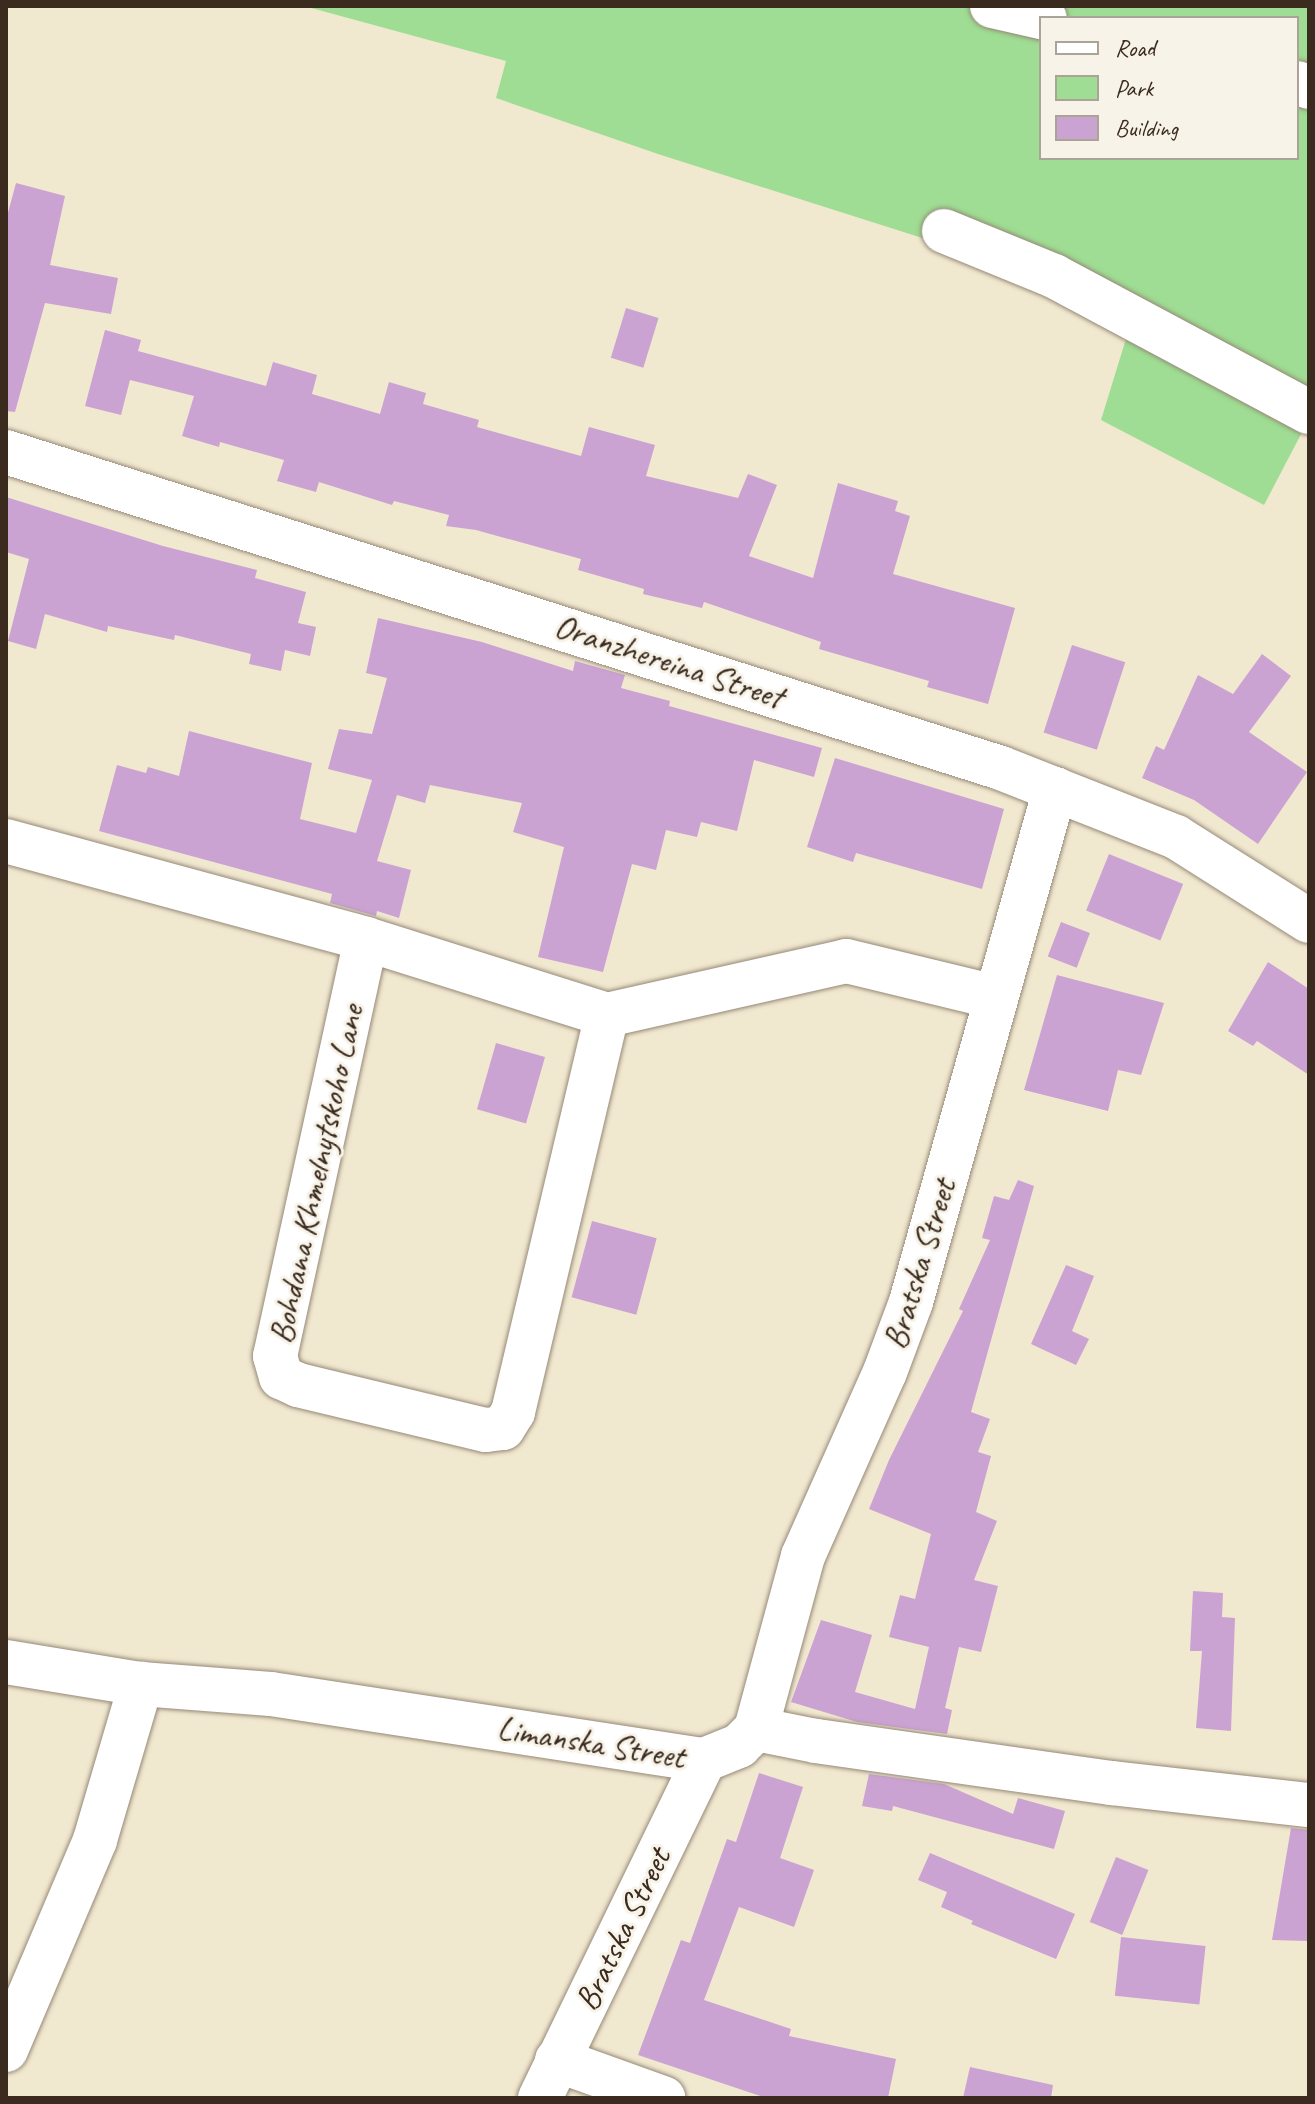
<!DOCTYPE html>
<html>
<head>
<meta charset="utf-8">
<style>
	body { margin:0 }
	#map { position:relative; width:1315px; height:2104px; overflow:hidden; background:#f1e8d0; font-family:Caveat,sans-serif }
	div>[style] { position:absolute }
	[style*='--x'] { left:calc(var(--x)*1px); top:calc(var(--y)*1px); width:calc(var(--w)*1px); rotate:calc(var(--a)*1deg) }
	.green>* { inset:0; background:#9edd93 }
	.building>* { inset:0; background:#cba3d3; transform-origin:0 0 }
	.roads { filter:drop-shadow(0 0 2px #968977) drop-shadow(0 0 2px #968977) }
	.minor>* { height:44px; margin:-22px; padding:0 22px; transform-origin:22px; border-radius:22px; background:#fff }
	span { translate:-50% -50%; white-space:nowrap; text-align:center; line-height:1.15; -webkit-text-stroke:6px #f7f3e8; paint-order:stroke }
	.street-label { font-size:34px; color:#3b2a1e }
	.frame { position:absolute; inset:0; border:8px solid #3b2a1e; pointer-events:none }
	.legend { position:absolute; left:1039px; top:16px; width:260px; height:144px; box-sizing:border-box; background:#f7f3e8; border:2px solid #aca397; margin:0; padding:10px 14px; list-style:none; font-size:24px; color:#3b2a1e }
	.legend li { display:flex; align-items:center; gap:16px; height:40px }
	.legend b { width:40px; border:2px solid #aca397 }
</style>
</head>
<body>
<div id="map">
	<div class="green">
		<i style="clip-path:polygon(evenodd,304px 6px,1309px 6px,1309px 419px,1264px 505px,1101px 420px,1129px 329px,960px 250px,661px 155px,496px 98px,506px 61px,304px 6px,1041px 18px,1297px 18px,1297px 158px,1041px 158px,1041px 18px)"></i>
	</div>
	<div class="building">
		<i style="clip-path:polygon(16px 183px,65px 196px,50px 265px,118px 278px,111px 314px,45px 303px,15px 412px,6px 411px,6px 220px)"></i>
		<i style="left:626px;top:308px;width:34px;height:52px;rotate:17deg"></i>
		<i style="clip-path:polygon(105px 330px,141px 340px,138px 351px,266px 386px,273px 362px,317px 375px,312px 394px,380px 414px,389px 382px,426px 393px,423px 404px,479px 420px,477px 427px,581px 456px,589px 427px,655px 445px,646px 476px,738px 498px,748px 474px,777px 485px,749px 556px,813px 578px,838px 483px,898px 501px,895px 511px,910px 516px,893px 574px,1015px 608px,988px 704px,927px 687px,929px 681px,819px 649px,821px 642px,704px 602px,702px 608px,643px 594px,644px 589px,578px 570px,581px 559px,476px 530px,446px 526px,449px 515px,394px 501px,392px 505px,319px 482px,316px 492px,277px 481px,284px 460px,220px 442px,219px 447px,182px 436px,194px 396px,130px 380px,121px 415px,85px 406px)"></i>
		<i style="clip-path:polygon(6px 497px,163px 546px,257px 570px,255px 578px,306px 592px,298px 623px,316px 627px,310px 656px,285px 650px,281px 671px,249px 664px,251px 654px,175px 635px,174px 640px,108px 626px,107px 632px,45px 614px,36px 649px,8px 641px,29px 559px,6px 552px)"></i>
		<i style="clip-path:polygon(378px 618px,482px 642px,573px 671px,575px 661px,625px 675px,621px 688px,670px 701px,669px 706px,822px 748px,814px 777px,754px 760px,737px 831px,701px 822px,697px 837px,666px 830px,656px 870px,632px 864px,603px 972px,538px 957px,564px 847px,513px 832px,522px 803px,430px 785px,425px 803px,397px 795px,377px 861px,411px 870px,399px 918px,377px 911px,376px 916px,330px 903px,332px 894px,99px 831px,117px 765px,146px 773px,148px 767px,179px 776px,189px 731px,312px 763px,300px 819px,356px 833px,372px 780px,328px 769px,339px 729px,372px 734px,387px 678px,366px 673px)"></i>
		<i style="left:1072px;top:645px;width:56px;height:92px;rotate:18deg"></i>
		<i style="clip-path:polygon(1262px 654px,1291px 676px,1249px 732px,1307px 772px,1258px 844px,1194px 800px,1142px 778px,1156px 746px,1164px 750px,1198px 675px,1233px 694px)"></i>
		<i style="clip-path:polygon(835px 758px,1004px 809px,982px 889px,856px 853px,853px 862px,807px 847px)"></i>
		<i style="left:1109px;top:854px;width:80px;height:61px;rotate:22deg"></i>
		<i style="left:1061px;top:922px;width:31px;height:37px;rotate:21deg"></i>
		<i style="clip-path:polygon(1268px 962px,1309px 989px,1309px 1075px,1257px 1041px,1253px 1046px,1228px 1031px)"></i>
		<i style="clip-path:polygon(1057px 975px,1164px 1003px,1141px 1075px,1118px 1070px,1108px 1111px,1024px 1090px)"></i>
		<i style="left:496px;top:1043px;width:51px;height:69px;rotate:16deg"></i>
		<i style="clip-path:polygon(1018px 1180px,1034px 1186px,971px 1412px,990px 1419px,978px 1452px,991px 1456px,976px 1512px,997px 1521px,974px 1580px,998px 1586px,981px 1652px,959px 1647px,945px 1708px,952px 1710px,947px 1734px,857px 1722px,791px 1702px,821px 1620px,872px 1635px,855px 1692px,915px 1709px,929px 1647px,889px 1637px,900px 1595px,915px 1599px,931px 1534px,869px 1509px,889px 1460px,963px 1311px,959px 1309px,990px 1240px,982px 1238px,994px 1196px,1009px 1200px)"></i>
		<i style="left:592px;top:1221px;width:67px;height:79px;rotate:15deg"></i>
		<i style="clip-path:polygon(1066px 1265px,1094px 1276px,1072px 1331px,1089px 1339px,1076px 1365px,1031px 1344px)"></i>
		<i style="clip-path:polygon(1193px 1591px,1223px 1593px,1222px 1617px,1235px 1618px,1231px 1731px,1196px 1728px,1202px 1651px,1190px 1651px)"></i>
		<i style="clip-path:polygon(759px 1773px,803px 1787px,780px 1858px,814px 1870px,794px 1927px,739px 1907px,704px 2000px,791px 2029px,789px 2036px,896px 2059px,888px 2098px,766px 2098px,638px 2055px,681px 1940px,690px 1943px,727px 1839px,736px 1842px)"></i>
		<i style="clip-path:polygon(869px 1774px,944px 1784px,1013px 1814px,1018px 1798px,1065px 1811px,1054px 1849px,893px 1806px,892px 1811px,862px 1806px)"></i>
		<i style="clip-path:polygon(1291px 1828px,1309px 1830px,1307px 1941px,1272px 1940px)"></i>
		<i style="clip-path:polygon(930px 1853px,1075px 1914px,1056px 1959px,971px 1924px,973px 1921px,941px 1907px,947px 1892px,918px 1880px)"></i>
		<i style="left:1116px;top:1857px;width:35px;height:70px;rotate:22deg"></i>
		<i style="left:1121px;top:1937px;width:85px;height:59px;rotate:6deg"></i>
		<i style="clip-path:polygon(970px 2067px,1053px 2085px,1051px 2098px,963px 2098px)"></i>
	</div>
	<div class="roads">
		<div class="minor">
			<i style="--x:992;--y:6;--w:54;--a:12.8"></i>
			<i style="--x:1297;--y:83;--w:13;--a:18"></i>
			<i style="--x:944;--y:231;--w:119;--a:22.2"></i>
			<i style="--x:1054;--y:276;--w:289;--a:28.1"></i>
			<i style="--x:6;--y:452;--w:1044;--a:17.62"></i>
			<i style="--x:1001;--y:768;--w:188;--a:21.5"></i>
			<i style="--x:1176;--y:837;--w:157;--a:32.3"></i>
			<i style="--x:6;--y:841;--w:373;--a:15.2"></i>
			<i style="--x:366;--y:939;--w:253;--a:17.5"></i>
			<i style="--x:607;--y:1015;--w:245;--a:-12.7"></i>
			<i style="--x:846;--y:961;--w:153;--a:13.6"></i>
			<i style="--x:366;--y:939;--w:427;--a:102.3"></i>
			<i style="--x:275;--y:1356;--w:22;--a:74"></i>
			<i style="--x:281;--y:1377;--w:19;--a:25"></i>
			<i style="--x:298;--y:1385;--w:193;--a:13.5"></i>
			<i style="--x:486;--y:1430;--w:17;--a:-7"></i>
			<i style="--x:503;--y:1428;--w:19;--a:-58"></i>
			<i style="--x:513;--y:1412;--w:408;--a:-76.7"></i>
			<i style="--x:6;--y:1662;--w:137;--a:9.3"></i>
			<i style="--x:141;--y:1684;--w:130;--a:4.4"></i>
			<i style="--x:271;--y:1694;--w:438;--a:8.7"></i>
			<i style="--x:704;--y:1760;--w:38;--a:-22"></i>
			<i style="--x:739;--y:1746;--w:24;--a:-45"></i>
			<i style="--x:756;--y:1729;--w:61;--a:11.3"></i>
			<i style="--x:816;--y:1741;--w:299;--a:8.1"></i>
			<i style="--x:1112;--y:1783;--w:198;--a:6.4"></i>
			<i style="--x:756;--y:1729;--w:179;--a:-74.8"></i>
			<i style="--x:803;--y:1556;--w:201;--a:-66"></i>
			<i style="--x:885;--y:1372;--w:75;--a:-69.6"></i>
			<i style="--x:911;--y:1302;--w:533;--a:-74.32"></i>
			<i style="--x:6;--y:2050;--w:228;--a:-67"></i>
			<i style="--x:95;--y:1840;--w:163;--a:-73.6"></i>
			<i style="--x:557;--y:2060;--w:113;--a:19.7"></i>
			<i style="--x:540;--y:2098;--w:376;--a:-64.1"></i>
		</div>
	</div>
	<div class="street-label">
		<span style="left:669px;top:661px;rotate:18deg">Oranzhereina Street</span>
		<span style="left:316px;top:1174px;rotate:-78deg">Bohdana Khmelnytskoho Lane</span>
		<span style="left:919px;top:1264px;rotate:-73deg">Bratska Street</span>
		<span style="left:591px;top:1742px;rotate:9deg">Limanska Street</span>
		<span style="left:622px;top:1929px;rotate:-64deg">Bratska Street</span>
	</div>
	<div class="frame"></div>
	<ul class="legend">
	<li><b style="height:10px;background:#fff"></b>Road</li>
	<li><b style="height:22px;background:#9edd93"></b>Park</li>
	<li><b style="height:22px;background:#cba3d3"></b>Building</li>
	</ul>
</div>
</body>
</html>
